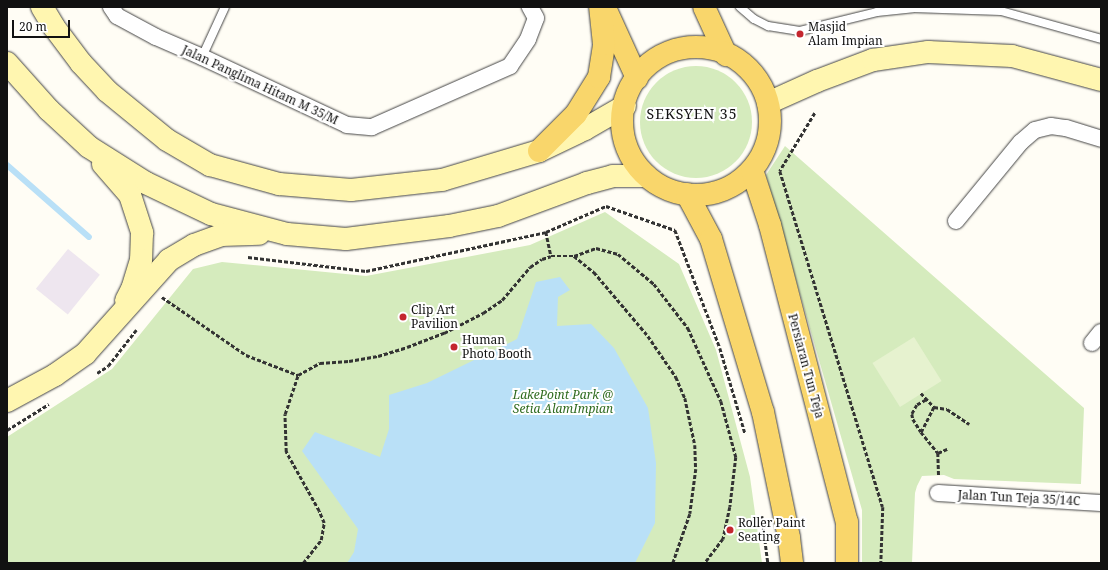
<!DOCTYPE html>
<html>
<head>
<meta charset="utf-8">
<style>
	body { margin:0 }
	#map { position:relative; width:1108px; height:570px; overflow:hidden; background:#fffdf5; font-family:"Noto Serif",serif }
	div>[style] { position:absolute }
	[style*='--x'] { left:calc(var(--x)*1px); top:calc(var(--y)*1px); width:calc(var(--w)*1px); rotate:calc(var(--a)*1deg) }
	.industrial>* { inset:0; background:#eee6ef; transform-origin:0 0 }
	.green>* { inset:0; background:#d5ebbd }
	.round { border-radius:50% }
	.pitch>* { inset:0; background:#e6f2cf; transform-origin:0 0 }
	.water>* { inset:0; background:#b9e0f7 }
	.stream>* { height:6px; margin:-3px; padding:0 3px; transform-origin:3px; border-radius:3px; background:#b9e0f7 }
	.path>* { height:2.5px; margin-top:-1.25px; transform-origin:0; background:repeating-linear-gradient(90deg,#333 0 4px,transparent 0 6px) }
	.roads { filter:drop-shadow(0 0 1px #444) drop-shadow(0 0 1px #444) }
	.lane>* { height:8px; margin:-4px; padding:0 4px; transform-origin:4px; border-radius:4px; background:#fff }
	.street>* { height:16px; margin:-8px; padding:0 8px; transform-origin:8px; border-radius:8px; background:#fff }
	.secondary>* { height:22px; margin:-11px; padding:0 11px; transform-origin:11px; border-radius:11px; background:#fff6b0 }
	.primary>* { height:22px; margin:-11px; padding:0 11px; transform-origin:11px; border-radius:11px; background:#f9d66b }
	.primary>.ring { margin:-11px; padding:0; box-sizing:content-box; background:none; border:22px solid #f9d66b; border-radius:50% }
	.dots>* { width:11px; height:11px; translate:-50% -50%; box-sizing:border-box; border:2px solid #fff; border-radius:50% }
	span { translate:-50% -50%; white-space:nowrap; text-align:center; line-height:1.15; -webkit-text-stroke:4px #fff; paint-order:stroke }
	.poi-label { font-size:12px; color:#111 }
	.left { translate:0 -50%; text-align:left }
	.street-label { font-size:12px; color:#111 }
	.park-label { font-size:12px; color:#2f6b1f; font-style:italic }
	.quarter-label { font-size:14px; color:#111; letter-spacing:1px }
	.frame { position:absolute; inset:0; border:8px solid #111; pointer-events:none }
	.scale { position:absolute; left:12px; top:20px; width:58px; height:18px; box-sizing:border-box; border:2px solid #111; border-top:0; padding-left:5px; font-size:12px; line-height:14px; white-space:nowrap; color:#111; -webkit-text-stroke:3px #fff; paint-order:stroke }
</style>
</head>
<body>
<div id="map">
	<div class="industrial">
		<i style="left:68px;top:249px;width:41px;height:51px;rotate:39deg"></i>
	</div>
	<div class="green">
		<i class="round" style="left:640px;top:66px;width:112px;height:112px"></i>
		<i style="clip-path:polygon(785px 146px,1084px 408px,1081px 484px,954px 479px,944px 475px,922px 476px,917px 486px,915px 493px,912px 563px,862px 563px,862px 510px,766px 175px)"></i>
		<i style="clip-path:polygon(605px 212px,679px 264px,716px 350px,750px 477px,762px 563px,7px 563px,7px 437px,112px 369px,193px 269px,222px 262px,366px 276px,530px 245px)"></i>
	</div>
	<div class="pitch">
		<i style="left:914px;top:337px;width:52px;height:49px;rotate:58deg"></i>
	</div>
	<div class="water">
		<i style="clip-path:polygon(560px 277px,570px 290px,558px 297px,557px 326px,591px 324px,614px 348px,648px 408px,656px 463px,655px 523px,635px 563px,347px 563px,354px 552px,358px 529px,302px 451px,315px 432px,380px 457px,389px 429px,389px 395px,427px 383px,517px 339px,536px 282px)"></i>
	</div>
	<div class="stream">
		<i style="--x:7;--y:165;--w:109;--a:41.3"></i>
	</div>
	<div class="path">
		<i style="--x:815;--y:113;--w:68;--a:121.1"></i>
		<i style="--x:780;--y:171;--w:351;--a:73"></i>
		<i style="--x:883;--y:507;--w:56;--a:92"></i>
		<i style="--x:546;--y:232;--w:25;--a:78"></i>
		<i style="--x:574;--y:256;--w:23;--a:-20"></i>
		<i style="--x:596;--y:248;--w:23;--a:15"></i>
		<i style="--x:618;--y:254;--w:47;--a:39.8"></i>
		<i style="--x:654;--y:284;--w:56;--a:52.3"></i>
		<i style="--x:688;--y:328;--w:80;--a:65.7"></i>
		<i style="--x:721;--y:401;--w:58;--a:75"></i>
		<i style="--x:736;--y:457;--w:50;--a:96.8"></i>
		<i style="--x:730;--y:507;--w:33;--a:102"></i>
		<i style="--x:723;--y:539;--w:30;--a:127"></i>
		<i style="--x:248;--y:257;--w:119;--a:6.8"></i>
		<i style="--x:366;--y:271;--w:184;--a:-12.2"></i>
		<i style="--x:546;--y:232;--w:65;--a:-23.4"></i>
		<i style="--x:606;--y:206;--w:73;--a:19.2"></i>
		<i style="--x:675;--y:230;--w:126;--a:69.1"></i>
		<i style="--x:720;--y:348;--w:89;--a:73.6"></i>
		<i style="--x:162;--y:297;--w:102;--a:34.6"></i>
		<i style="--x:246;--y:355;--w:56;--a:21"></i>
		<i style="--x:97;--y:373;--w:13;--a:-32"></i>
		<i style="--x:108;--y:366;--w:46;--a:-52.1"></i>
		<i style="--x:921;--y:393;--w:19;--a:47"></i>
		<i style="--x:934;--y:407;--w:13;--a:9"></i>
		<i style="--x:947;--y:409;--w:27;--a:34"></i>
		<i style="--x:926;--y:400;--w:10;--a:151"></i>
		<i style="--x:917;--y:405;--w:10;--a:119"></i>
		<i style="--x:912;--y:414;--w:5;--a:79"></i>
		<i style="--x:913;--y:419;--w:15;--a:58"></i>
		<i style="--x:921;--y:432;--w:27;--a:51"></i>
		<i style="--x:938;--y:453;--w:23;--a:88"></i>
		<i style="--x:7;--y:430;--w:49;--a:-31.8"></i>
		<i style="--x:921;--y:432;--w:28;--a:-63"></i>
		<i style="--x:938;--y:453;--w:10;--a:-24"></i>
		<i style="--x:762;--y:516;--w:47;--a:82.7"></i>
		<i style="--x:303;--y:563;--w:29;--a:-52"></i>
		<i style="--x:321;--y:540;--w:17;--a:-80"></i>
		<i style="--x:324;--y:523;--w:13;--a:-113"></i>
		<i style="--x:319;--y:511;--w:68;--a:-119.2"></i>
		<i style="--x:286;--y:452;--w:38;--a:-92"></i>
		<i style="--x:285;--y:414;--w:41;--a:-71.6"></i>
		<i style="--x:298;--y:375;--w:25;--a:-29"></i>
		<i style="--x:320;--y:363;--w:29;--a:-4"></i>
		<i style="--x:349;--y:361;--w:29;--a:-10"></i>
		<i style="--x:378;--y:356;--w:30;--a:-17"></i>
		<i style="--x:407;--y:347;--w:40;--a:-21"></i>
		<i style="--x:444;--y:333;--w:44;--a:-27.1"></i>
		<i style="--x:483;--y:313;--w:23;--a:-34"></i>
		<i style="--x:502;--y:300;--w:43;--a:-49.7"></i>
		<i style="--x:530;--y:267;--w:14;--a:-34"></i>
		<i style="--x:542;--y:259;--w:9;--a:-18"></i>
		<i style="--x:551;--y:256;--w:23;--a:0"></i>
		<i style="--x:574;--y:256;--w:26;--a:39"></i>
		<i style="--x:594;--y:272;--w:84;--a:49.8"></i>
		<i style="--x:648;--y:336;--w:50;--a:55.7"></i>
		<i style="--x:676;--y:377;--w:23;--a:67"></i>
		<i style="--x:685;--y:398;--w:48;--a:78"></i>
		<i style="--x:695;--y:445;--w:24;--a:88"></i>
		<i style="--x:696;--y:469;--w:45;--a:97.6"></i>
		<i style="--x:690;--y:514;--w:52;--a:109.1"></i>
	</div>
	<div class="roads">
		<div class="lane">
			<i style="--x:740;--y:7;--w:18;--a:41"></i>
			<i style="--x:754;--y:19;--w:16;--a:27"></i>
			<i style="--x:768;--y:26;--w:32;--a:9"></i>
			<i style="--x:800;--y:31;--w:79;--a:-13.9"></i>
			<i style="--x:877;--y:12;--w:36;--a:-6"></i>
			<i style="--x:913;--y:8;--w:88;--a:2"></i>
			<i style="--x:1001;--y:11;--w:104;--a:15.6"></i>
			<i style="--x:202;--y:57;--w:55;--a:-65.3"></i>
		</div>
		<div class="street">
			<i style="--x:111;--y:7;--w:11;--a:56"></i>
			<i style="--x:117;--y:16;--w:44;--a:28.3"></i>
			<i style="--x:156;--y:37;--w:50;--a:23.5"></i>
			<i style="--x:202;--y:57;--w:160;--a:25.1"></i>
			<i style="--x:347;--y:125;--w:25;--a:5"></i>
			<i style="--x:372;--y:127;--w:151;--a:-23.8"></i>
			<i style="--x:510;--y:66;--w:32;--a:-56"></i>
			<i style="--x:528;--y:39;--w:22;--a:-69"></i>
			<i style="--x:536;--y:18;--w:13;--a:-119"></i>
			<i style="--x:956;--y:221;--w:102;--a:-50.6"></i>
			<i style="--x:1021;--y:142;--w:18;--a:-41"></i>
			<i style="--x:1035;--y:130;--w:16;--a:-14"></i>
			<i style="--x:1051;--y:126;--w:15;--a:8"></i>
			<i style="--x:1066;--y:128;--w:37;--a:17"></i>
			<i style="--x:1092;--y:343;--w:14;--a:-51"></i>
			<i style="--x:938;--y:493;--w:163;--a:3.5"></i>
		</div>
		<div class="secondary">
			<i style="--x:42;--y:7;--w:23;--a:59"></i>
			<i style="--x:54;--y:27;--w:45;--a:53.1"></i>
			<i style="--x:81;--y:63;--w:38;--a:47"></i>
			<i style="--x:107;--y:91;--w:77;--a:39.2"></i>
			<i style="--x:167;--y:140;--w:50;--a:30.2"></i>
			<i style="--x:210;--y:165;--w:72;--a:15.4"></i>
			<i style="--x:279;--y:184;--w:72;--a:4.8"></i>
			<i style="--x:351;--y:190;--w:92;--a:-6.3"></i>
			<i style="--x:442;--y:180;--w:101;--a:-16.6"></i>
			<i style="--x:539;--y:151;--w:51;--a:-25.6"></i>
			<i style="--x:585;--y:129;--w:46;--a:-29.9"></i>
			<i style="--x:7;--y:63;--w:63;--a:48.2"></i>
			<i style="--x:49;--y:110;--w:54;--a:42.8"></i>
			<i style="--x:89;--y:147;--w:67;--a:32.3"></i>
			<i style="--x:146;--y:183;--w:72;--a:25.5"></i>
			<i style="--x:211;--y:214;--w:79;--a:14.7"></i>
			<i style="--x:287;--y:234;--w:59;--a:4.8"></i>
			<i style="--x:346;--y:239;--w:104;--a:-7.2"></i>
			<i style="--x:449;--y:226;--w:50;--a:-11.5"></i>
			<i style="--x:498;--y:216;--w:95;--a:-20.3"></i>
			<i style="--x:587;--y:183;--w:27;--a:-15"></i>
			<i style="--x:613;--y:176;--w:33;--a:0"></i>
			<i style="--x:768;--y:103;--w:54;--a:-24.2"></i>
			<i style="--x:817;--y:81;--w:60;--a:-20.6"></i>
			<i style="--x:873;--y:60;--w:56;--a:-8.3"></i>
			<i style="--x:928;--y:52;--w:84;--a:2.7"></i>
			<i style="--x:1012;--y:56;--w:92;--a:15.1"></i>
			<i style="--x:103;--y:164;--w:41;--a:48.9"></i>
			<i style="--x:130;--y:195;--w:40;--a:72"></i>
			<i style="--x:142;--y:233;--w:27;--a:92"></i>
			<i style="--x:141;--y:260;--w:30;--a:107"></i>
			<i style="--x:132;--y:289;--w:13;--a:117"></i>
			<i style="--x:7;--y:401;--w:55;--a:-28.4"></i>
			<i style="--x:55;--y:375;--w:37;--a:-35"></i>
			<i style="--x:85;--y:354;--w:126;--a:-48.2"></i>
			<i style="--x:169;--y:260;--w:29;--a:-31"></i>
			<i style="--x:194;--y:245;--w:29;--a:-20"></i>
			<i style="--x:221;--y:235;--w:38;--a:-2"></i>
		</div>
		<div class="primary">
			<i style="--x:704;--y:7;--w:53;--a:65.4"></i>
			<i style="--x:606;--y:10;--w:75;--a:65.5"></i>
			<i class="ring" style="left:622px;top:47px;width:126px;height:126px"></i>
			<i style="--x:539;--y:151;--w:52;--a:-45"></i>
			<i style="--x:576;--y:114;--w:44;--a:-58.1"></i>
			<i style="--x:599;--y:77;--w:33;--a:-81"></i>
			<i style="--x:604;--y:44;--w:37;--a:-96"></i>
			<i style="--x:752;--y:170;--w:58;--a:71.9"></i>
			<i style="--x:770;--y:225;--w:307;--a:75.5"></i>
			<i style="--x:847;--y:522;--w:41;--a:90"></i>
			<i style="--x:687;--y:194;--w:51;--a:61.9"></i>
			<i style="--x:711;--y:239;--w:181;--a:73.3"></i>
			<i style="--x:763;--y:412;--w:129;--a:78.3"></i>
			<i style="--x:789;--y:538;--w:25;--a:83"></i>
		</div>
	</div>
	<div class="dots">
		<i style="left:800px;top:34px;background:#c4262e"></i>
		<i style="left:403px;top:317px;background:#c4262e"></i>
		<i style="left:454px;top:347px;background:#c4262e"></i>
		<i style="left:730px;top:530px;background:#c4262e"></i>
	</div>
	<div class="poi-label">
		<span class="left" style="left:808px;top:34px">Masjid<br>Alam Impian</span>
		<span class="left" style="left:411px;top:317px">Clip Art<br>Pavilion</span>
		<span class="left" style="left:462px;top:347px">Human<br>Photo Booth</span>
		<span class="left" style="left:738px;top:530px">Roller Paint<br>Seating</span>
	</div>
	<div class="street-label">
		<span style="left:260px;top:85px;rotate:25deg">Jalan Panglima Hitam M 35/M</span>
		<span style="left:806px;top:366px;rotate:75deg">Persiaran Tun Teja</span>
		<span style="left:1019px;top:498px;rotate:3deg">Jalan Tun Teja 35/14C</span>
	</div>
	<div class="park-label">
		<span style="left:563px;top:402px">LakePoint Park @<br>Setia AlamImpian</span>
	</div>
	<div class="quarter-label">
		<span style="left:692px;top:114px">SEKSYEN 35</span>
	</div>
	<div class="frame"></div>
	<div class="scale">20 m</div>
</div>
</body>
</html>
